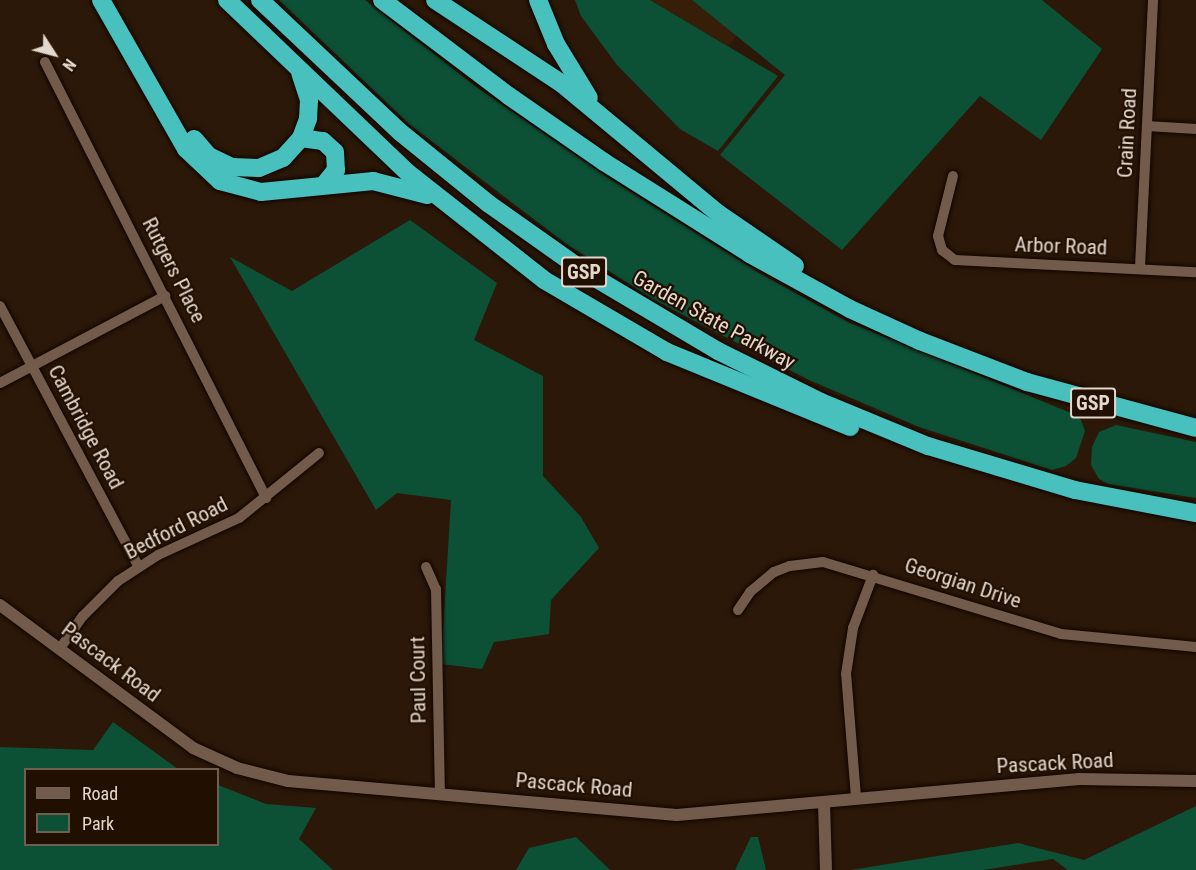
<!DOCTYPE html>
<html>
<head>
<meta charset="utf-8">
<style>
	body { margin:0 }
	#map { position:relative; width:1196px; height:870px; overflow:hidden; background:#2b1808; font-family:"Roboto Condensed",sans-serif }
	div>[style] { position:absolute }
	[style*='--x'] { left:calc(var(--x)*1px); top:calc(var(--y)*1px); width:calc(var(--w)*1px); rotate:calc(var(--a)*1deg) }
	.built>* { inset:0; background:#371e09 }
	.green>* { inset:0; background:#0c5136 }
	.roads { filter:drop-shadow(0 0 2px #120400) drop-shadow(0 0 2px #120400) }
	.minor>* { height:10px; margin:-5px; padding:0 5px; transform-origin:5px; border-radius:5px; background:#725b4a }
	.tertiary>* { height:12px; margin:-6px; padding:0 6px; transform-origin:6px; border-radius:6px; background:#725b4a }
	.motorway>* { height:18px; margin:-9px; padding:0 9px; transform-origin:9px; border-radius:9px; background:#47c0be }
	span { translate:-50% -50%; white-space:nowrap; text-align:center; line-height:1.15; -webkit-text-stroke:4.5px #210f02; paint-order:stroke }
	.shield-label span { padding:2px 4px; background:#210f02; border:2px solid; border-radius:4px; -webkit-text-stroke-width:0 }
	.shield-label { font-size:20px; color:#e4d7cd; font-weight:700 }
	.street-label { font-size:21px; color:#e4d7cd }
	.legend { position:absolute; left:24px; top:768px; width:195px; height:78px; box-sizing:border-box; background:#210f02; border:2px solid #6f5f53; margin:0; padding:8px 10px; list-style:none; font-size:18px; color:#e4d7cd }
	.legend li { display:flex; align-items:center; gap:12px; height:30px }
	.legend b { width:30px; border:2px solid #6f5f53 }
	.north { position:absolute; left:24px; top:24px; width:60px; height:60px; -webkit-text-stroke:4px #210f02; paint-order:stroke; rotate:126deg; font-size:16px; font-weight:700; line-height:24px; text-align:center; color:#e4d7cd }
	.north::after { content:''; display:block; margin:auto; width:21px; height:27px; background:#e4d7cd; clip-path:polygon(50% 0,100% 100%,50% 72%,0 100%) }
</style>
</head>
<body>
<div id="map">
	<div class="built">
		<i style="clip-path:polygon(650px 0,768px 0,728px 46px)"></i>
	</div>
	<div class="green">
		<i style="clip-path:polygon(279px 0,365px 0,475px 86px,607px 177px,761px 274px,848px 322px,1071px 413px,1081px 420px,1085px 431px,1076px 458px,1066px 466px,1052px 470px,919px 427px,809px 380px,654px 300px,565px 243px,409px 124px)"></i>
		<i style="clip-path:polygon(575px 0,650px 0,778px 76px,718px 151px,680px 129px,617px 65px,581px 16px)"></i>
		<i style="clip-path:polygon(692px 0,1042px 0,1102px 49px,1041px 140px,980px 96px,842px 250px,720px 155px,785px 75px)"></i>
		<i style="clip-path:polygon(410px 220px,497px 283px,474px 340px,543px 376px,543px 476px,581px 517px,599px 548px,551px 600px,549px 634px,494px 642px,482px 669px,441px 664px,451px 500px,397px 493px,376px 510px,230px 257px,292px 291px)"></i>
		<i style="clip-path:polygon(1116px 425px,1196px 442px,1196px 498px,1108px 484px,1099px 479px,1091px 465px,1092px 447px,1099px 432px)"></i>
		<i style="clip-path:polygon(113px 722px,178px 769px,26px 770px,26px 844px,218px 844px,218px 785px,266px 804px,316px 808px,299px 839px,333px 870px,0 870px,0 747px,93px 750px)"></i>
		<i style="clip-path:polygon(1196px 806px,1196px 870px,1068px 870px,1053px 859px,983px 870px,851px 870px,1018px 843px,1084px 860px)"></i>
		<i style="clip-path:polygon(576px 837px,610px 870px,516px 870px,529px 848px)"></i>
		<i style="clip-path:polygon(751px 837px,758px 837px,766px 870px,735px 870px)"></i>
	</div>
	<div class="roads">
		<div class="minor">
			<i style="--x:45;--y:62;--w:489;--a:63.1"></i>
			<i style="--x:1147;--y:126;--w:49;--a:3.5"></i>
			<i style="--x:953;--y:176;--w:62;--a:104"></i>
			<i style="--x:938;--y:236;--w:15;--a:74"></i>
			<i style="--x:942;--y:250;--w:16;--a:38"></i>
			<i style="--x:955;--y:260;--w:241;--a:2.9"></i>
			<i style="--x:1140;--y:267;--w:267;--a:-87.2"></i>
			<i style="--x:0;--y:306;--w:294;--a:62"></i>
			<i style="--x:0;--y:383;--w:187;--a:-27.8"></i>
			<i style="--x:426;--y:567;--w:24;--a:66"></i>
			<i style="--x:436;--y:589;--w:205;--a:88.9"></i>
			<i style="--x:738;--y:610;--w:22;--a:-56"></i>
			<i style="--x:750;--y:592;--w:31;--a:-40"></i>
			<i style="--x:774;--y:572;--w:17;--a:-21"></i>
			<i style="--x:790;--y:566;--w:33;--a:-7"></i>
			<i style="--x:823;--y:562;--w:249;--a:16.8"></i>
			<i style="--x:1061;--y:634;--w:136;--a:5.5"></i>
			<i style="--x:61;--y:647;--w:38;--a:-55"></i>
			<i style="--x:83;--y:616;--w:49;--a:-45"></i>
			<i style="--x:118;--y:581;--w:48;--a:-33"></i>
			<i style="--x:158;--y:555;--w:89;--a:-24.6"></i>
			<i style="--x:239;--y:518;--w:103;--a:-39.1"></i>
			<i style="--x:856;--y:797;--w:123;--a:-94.6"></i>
			<i style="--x:846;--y:674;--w:47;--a:-81.3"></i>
			<i style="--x:853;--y:628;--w:57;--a:-69.3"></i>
		</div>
		<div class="tertiary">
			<i style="--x:0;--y:605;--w:240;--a:36.5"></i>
			<i style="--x:193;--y:748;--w:48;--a:24.4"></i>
			<i style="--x:237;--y:768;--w:53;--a:14.3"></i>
			<i style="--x:288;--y:781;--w:390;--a:5"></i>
			<i style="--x:677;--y:815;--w:404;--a:-5.1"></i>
			<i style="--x:1079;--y:779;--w:117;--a:1"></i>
			<i style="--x:824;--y:803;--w:67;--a:88.3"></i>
		</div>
		<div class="motorway">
			<i style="--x:101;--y:0;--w:172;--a:60.3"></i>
			<i style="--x:186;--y:149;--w:47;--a:43.3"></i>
			<i style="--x:220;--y:181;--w:42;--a:15"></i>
			<i style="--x:261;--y:192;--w:113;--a:-5.6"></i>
			<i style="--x:373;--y:181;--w:56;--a:14.5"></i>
			<i style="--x:227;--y:0;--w:249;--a:43.7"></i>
			<i style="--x:407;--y:172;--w:174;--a:38.2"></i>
			<i style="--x:544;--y:280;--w:143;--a:30.3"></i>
			<i style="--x:667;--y:352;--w:198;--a:22.3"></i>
			<i style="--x:260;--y:0;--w:192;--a:43.3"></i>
			<i style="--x:400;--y:132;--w:114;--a:39"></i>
			<i style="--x:489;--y:204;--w:118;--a:35.3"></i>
			<i style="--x:585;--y:272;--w:155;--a:30.7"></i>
			<i style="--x:718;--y:351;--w:115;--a:26.3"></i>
			<i style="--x:821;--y:402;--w:116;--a:22.4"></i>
			<i style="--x:928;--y:446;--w:153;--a:16.7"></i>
			<i style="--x:1075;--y:490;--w:123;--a:10.8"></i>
			<i style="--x:382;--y:0;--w:159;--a:37.1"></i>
			<i style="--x:509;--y:96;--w:116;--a:34.8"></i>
			<i style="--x:604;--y:162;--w:173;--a:32.2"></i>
			<i style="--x:750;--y:254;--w:114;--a:28.8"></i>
			<i style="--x:850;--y:309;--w:77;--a:24.6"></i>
			<i style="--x:920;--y:341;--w:115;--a:21"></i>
			<i style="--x:1027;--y:382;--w:175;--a:15.2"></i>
			<i style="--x:435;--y:0;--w:151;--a:33.4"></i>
			<i style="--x:561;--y:83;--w:205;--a:39.7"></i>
			<i style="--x:719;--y:214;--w:92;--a:34.4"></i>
			<i style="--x:538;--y:0;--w:48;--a:67.8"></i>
			<i style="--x:556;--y:44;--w:63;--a:58.6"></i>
			<i style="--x:301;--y:138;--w:22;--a:8"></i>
			<i style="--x:323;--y:141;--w:16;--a:43"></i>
			<i style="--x:335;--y:152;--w:18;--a:87"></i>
			<i style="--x:336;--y:170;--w:19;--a:129"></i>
			<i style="--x:194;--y:139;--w:23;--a:49"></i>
			<i style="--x:209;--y:156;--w:25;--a:26"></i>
			<i style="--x:232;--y:167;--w:27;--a:2"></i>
			<i style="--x:259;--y:168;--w:26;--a:-23"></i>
			<i style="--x:283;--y:158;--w:27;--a:-48"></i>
			<i style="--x:301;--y:138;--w:20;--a:-70"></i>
			<i style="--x:308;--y:119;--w:19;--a:-87"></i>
			<i style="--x:309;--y:100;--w:28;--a:-108"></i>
		</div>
	</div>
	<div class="shield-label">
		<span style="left:584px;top:272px">GSP</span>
		<span style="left:1093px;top:403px">GSP</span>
	</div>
	<div class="street-label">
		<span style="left:1127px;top:133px;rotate:-87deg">Crain Road</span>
		<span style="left:1061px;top:246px;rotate:2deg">Arbor Road</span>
		<span style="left:174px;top:270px;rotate:63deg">Rutgers Place</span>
		<span style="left:714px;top:320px;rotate:29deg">Garden State Parkway</span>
		<span style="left:86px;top:427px;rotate:62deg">Cambridge Road</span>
		<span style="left:176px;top:528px;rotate:-27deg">Bedford Road</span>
		<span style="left:963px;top:583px;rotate:18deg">Georgian Drive</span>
		<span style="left:111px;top:662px;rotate:37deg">Pascack Road</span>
		<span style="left:418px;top:680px;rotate:-91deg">Paul Court</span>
		<span style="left:1055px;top:763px;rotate:-3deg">Pascack Road</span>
		<span style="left:574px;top:785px;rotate:5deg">Pascack Road</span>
	</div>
	<ul class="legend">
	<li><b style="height:8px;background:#725b4a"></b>Road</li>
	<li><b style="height:16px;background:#0c5136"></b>Park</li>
	</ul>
	<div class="north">N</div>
</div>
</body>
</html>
